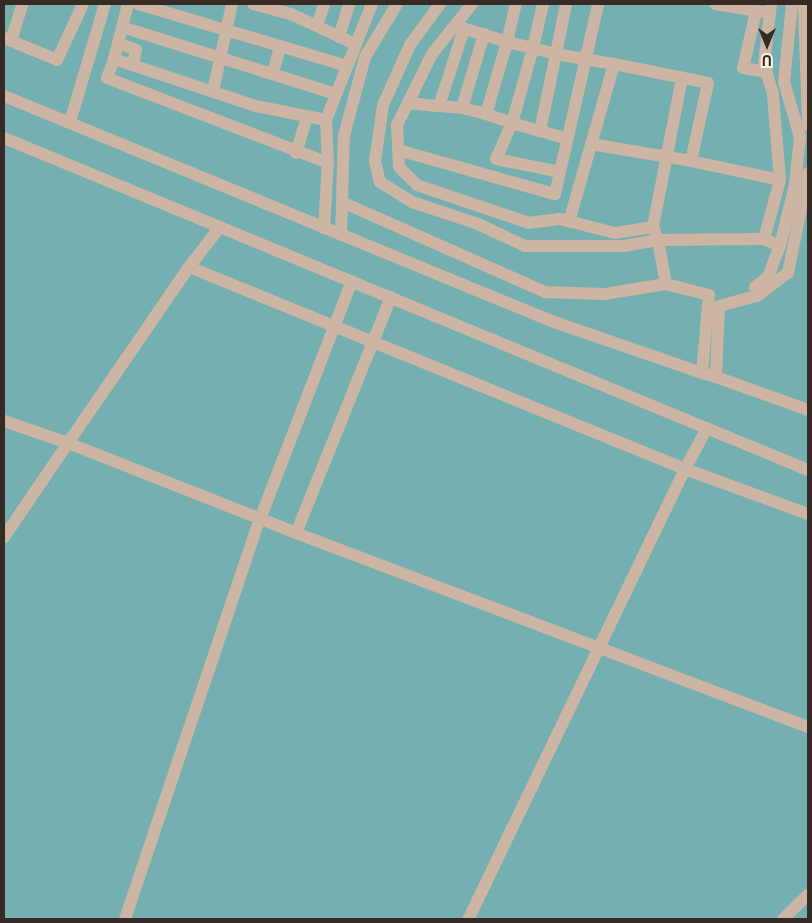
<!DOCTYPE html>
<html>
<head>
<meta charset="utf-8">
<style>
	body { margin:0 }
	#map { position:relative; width:812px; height:923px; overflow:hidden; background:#f3e6d7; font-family:"Public Sans",sans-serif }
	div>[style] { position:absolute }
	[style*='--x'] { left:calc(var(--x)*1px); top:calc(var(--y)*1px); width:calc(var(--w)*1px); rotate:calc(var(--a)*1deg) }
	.water>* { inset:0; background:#74afb2; transform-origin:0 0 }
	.service>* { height:12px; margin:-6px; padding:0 6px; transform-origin:6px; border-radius:6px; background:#ccb5a2 }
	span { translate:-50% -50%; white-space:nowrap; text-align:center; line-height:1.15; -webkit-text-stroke:5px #faf0e3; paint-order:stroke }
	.frame { position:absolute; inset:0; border:5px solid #362a25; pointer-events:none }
	.north { position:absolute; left:742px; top:20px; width:50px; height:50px; -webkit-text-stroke:4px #faf0e3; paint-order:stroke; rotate:180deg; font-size:14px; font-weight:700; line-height:20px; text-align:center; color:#362a25 }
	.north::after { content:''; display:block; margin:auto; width:18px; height:22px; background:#362a25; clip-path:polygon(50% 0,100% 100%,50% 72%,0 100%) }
</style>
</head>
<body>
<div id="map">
	<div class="water">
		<i style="left:4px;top:4px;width:804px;height:915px"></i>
	</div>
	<div class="service">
		<i style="--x:138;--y:4;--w:218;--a:16.5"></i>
		<i style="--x:253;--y:4;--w:39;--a:15"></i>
		<i style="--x:291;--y:14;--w:71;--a:25.1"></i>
		<i style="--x:440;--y:4;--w:51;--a:126.2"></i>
		<i style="--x:410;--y:45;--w:66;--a:114.2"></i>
		<i style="--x:383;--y:105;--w:57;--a:98.1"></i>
		<i style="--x:375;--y:161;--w:22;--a:77"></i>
		<i style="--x:380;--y:182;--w:38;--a:32"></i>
		<i style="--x:412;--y:202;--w:70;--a:18.4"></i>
		<i style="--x:478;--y:224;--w:52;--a:25.1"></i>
		<i style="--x:525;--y:246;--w:99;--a:0"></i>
		<i style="--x:624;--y:246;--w:35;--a:-10"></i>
		<i style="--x:658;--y:240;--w:14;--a:-111"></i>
		<i style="--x:653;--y:227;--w:38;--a:171"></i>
		<i style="--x:615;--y:233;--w:57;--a:-165.7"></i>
		<i style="--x:560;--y:219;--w:31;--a:173"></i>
		<i style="--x:529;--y:223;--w:118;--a:-161.3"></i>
		<i style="--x:417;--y:185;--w:25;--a:-135"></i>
		<i style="--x:399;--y:167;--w:42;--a:-92.7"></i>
		<i style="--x:397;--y:125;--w:79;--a:-63.8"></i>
		<i style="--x:432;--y:54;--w:64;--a:-51.3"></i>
		<i style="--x:543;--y:4;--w:45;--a:102.8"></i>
		<i style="--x:533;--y:48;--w:24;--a:15"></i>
		<i style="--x:556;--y:54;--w:79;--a:101.7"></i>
		<i style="--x:540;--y:131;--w:29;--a:16"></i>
		<i style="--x:566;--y:4;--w:51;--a:101.3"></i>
		<i style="--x:556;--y:54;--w:59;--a:9.8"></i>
		<i style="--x:614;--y:64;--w:164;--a:105.9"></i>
		<i style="--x:715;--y:4;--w:49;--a:9.5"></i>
		<i style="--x:804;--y:4;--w:122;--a:88.1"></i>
		<i style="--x:756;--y:11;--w:58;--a:102.8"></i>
		<i style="--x:743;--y:68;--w:24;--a:9"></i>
		<i style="--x:317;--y:26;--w:23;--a:-72"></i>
		<i style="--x:456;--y:26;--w:53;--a:17.4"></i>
		<i style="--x:507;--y:42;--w:39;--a:-77"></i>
		<i style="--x:122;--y:27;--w:224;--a:17.4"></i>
		<i style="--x:484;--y:34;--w:77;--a:106.6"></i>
		<i style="--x:462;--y:108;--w:25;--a:14"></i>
		<i style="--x:486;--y:114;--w:75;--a:-73.7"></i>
		<i style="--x:507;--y:42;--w:27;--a:13"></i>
		<i style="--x:533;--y:48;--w:78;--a:105.6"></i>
		<i style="--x:512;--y:123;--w:29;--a:16"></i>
		<i style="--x:339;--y:37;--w:34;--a:-73"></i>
		<i style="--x:4;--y:38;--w:57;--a:22.5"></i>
		<i style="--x:57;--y:60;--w:62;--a:-65.1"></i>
		<i style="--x:11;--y:41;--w:39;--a:-73"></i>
		<i style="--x:118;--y:43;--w:19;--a:21"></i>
		<i style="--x:136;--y:50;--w:15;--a:101"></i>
		<i style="--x:114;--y:59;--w:57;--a:-75.7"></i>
		<i style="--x:614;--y:64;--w:96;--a:11.4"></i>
		<i style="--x:708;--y:83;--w:80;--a:102.3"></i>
		<i style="--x:691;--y:161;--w:91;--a:12.1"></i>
		<i style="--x:273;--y:73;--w:28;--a:-75"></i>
		<i style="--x:213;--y:91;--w:89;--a:-77.7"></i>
		<i style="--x:4;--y:96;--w:595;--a:22.34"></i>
		<i style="--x:554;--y:322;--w:157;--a:19"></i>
		<i style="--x:702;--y:373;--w:78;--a:-84.9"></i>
		<i style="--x:709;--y:295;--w:44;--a:-165.7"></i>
		<i style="--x:666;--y:284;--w:63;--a:170.8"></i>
		<i style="--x:604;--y:294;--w:59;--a:-178.1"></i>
		<i style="--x:545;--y:292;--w:220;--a:-156.1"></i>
		<i style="--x:408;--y:103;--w:31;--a:6"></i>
		<i style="--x:462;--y:108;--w:23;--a:-175"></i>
		<i style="--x:439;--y:106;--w:81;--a:-72"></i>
		<i style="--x:486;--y:114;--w:28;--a:19"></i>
		<i style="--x:512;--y:123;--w:39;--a:114"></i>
		<i style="--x:496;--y:159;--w:65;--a:11.5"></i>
		<i style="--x:326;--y:120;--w:125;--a:-68.4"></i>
		<i style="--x:70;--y:122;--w:123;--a:-73.5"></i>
		<i style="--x:4;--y:138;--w:870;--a:22.44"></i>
		<i style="--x:591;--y:144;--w:101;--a:9.6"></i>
		<i style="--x:398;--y:150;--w:163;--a:15.7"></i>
		<i style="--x:555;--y:194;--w:195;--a:-77.2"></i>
		<i style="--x:296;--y:153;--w:39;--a:-73"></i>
		<i style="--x:220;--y:227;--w:51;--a:127.8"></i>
		<i style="--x:189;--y:267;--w:536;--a:22.16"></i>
		<i style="--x:685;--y:469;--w:500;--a:115.7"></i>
		<i style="--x:653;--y:227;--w:152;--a:-79"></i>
		<i style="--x:324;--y:228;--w:65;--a:-86.5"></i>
		<i style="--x:328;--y:163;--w:43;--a:-92.7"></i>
		<i style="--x:326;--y:120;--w:71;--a:-168.7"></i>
		<i style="--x:256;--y:106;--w:150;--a:-161.7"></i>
		<i style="--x:114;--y:59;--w:20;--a:110"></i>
		<i style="--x:107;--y:78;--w:237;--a:21"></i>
		<i style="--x:341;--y:235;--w:99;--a:-88.3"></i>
		<i style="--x:344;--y:136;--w:82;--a:-75.1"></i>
		<i style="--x:365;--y:57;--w:62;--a:-58.9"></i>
		<i style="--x:764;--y:239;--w:17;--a:24"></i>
		<i style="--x:780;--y:246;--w:64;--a:-76.4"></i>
		<i style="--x:795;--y:184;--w:47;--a:-83.9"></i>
		<i style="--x:800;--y:137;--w:57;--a:-106.2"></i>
		<i style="--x:784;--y:82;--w:78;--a:-84.1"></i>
		<i style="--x:189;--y:267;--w:214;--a:124.5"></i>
		<i style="--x:68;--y:443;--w:245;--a:21.5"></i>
		<i style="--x:666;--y:284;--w:45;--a:-100.3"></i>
		<i style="--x:658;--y:240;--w:106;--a:-0.5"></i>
		<i style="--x:764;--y:239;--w:61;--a:-74.8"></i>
		<i style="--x:780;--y:180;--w:86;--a:-94.7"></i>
		<i style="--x:773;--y:94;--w:31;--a:-107"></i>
		<i style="--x:764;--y:64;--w:60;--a:-83.3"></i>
		<i style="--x:755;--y:287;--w:16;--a:-38"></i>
		<i style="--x:768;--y:277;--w:33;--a:-69"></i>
		<i style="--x:391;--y:297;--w:254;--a:111.9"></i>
		<i style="--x:296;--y:533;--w:548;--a:20.75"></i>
		<i style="--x:702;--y:373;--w:15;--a:16"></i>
		<i style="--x:716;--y:377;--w:71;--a:-87.6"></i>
		<i style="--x:719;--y:306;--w:39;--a:-15"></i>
		<i style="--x:757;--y:296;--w:39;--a:-37"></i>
		<i style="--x:788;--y:273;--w:102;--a:-78.7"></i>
		<i style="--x:716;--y:377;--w:98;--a:19.7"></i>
		<i style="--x:4;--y:421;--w:68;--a:19"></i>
		<i style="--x:68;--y:443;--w:114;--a:124.2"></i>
		<i style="--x:707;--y:428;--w:47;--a:118.2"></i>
		<i style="--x:685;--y:469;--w:131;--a:20.1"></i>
		<i style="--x:125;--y:919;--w:422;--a:-71.4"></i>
		<i style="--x:260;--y:519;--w:255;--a:-68.9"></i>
		<i style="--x:783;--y:919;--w:35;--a:-44"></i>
	</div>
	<div class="frame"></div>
	<div class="north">U</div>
</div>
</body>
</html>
